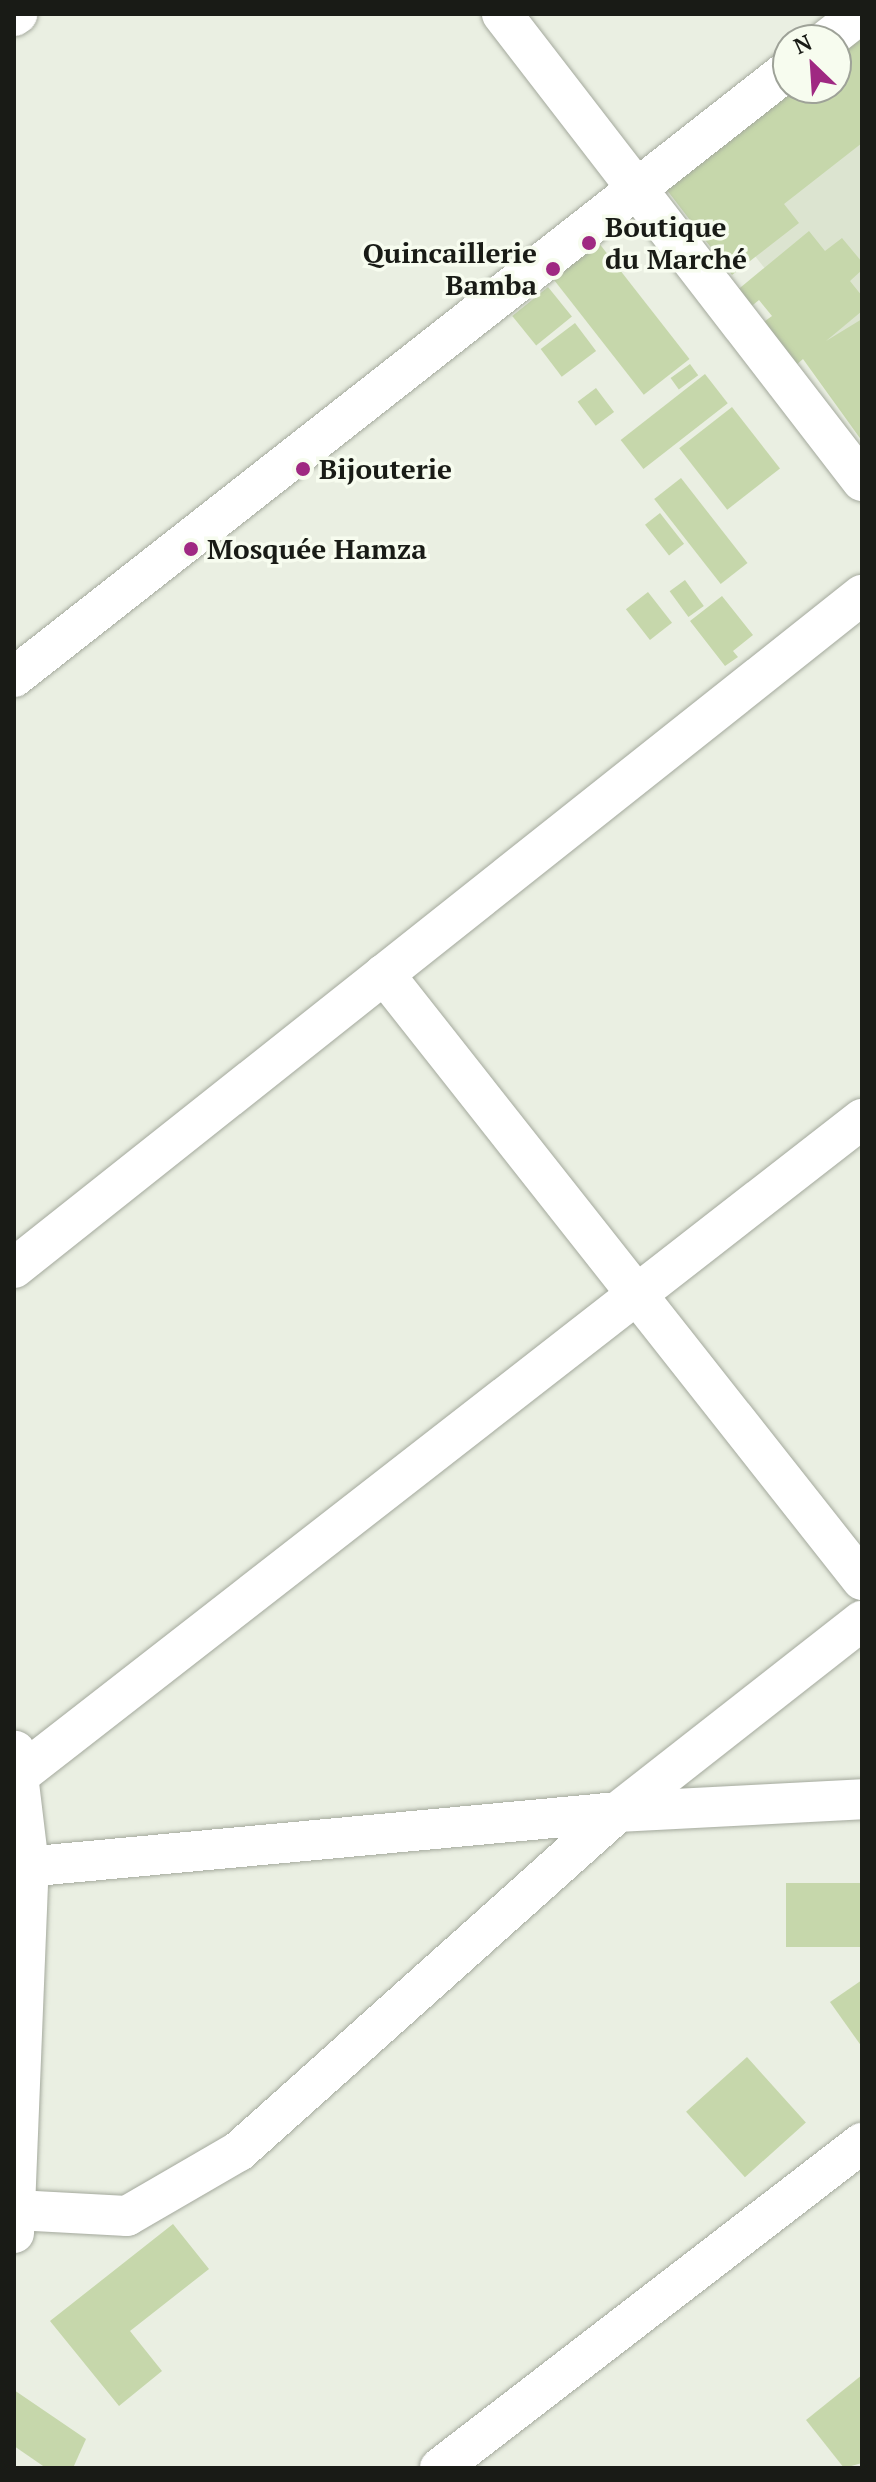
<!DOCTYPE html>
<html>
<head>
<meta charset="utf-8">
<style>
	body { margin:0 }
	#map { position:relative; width:876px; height:2482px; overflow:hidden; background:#eaefe2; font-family:"PT Serif",serif }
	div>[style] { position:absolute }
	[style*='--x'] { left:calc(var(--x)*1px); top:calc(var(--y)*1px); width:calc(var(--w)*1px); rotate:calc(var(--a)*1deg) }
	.built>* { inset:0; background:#dce4d0 }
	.building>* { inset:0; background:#c6d7ab; transform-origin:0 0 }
	.roads { filter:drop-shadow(0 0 2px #a4a99d) drop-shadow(0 0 2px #a4a99d) }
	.minor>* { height:40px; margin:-20px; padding:0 20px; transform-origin:20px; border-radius:20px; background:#fff }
	.dots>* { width:22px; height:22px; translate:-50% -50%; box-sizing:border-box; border:4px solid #f7fcef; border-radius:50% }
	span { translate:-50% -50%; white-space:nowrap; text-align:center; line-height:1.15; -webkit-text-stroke:7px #f7fcef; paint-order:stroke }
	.poi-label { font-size:28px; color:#191b16; font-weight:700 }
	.left { translate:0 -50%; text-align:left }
	.right { translate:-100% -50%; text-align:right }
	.frame { position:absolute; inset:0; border:16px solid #191b16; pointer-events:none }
	.north { position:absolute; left:772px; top:24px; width:80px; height:80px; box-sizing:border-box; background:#f7fcef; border:2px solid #9ea298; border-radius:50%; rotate:335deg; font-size:22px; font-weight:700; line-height:32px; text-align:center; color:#191b16 }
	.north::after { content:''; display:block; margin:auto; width:28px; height:36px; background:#9f2982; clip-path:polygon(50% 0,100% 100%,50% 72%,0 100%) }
</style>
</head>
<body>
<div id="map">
	<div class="built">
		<i style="clip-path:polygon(862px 60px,862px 392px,700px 186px,836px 88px)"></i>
	</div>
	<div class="building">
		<i style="clip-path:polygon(862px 25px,862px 143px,784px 204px,799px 223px,732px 275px,660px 181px,788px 88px,836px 88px,836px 45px)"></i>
		<i style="clip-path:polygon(809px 231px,825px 251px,842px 238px,862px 262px,862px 270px,850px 281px,862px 296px,862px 311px,826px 341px,862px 319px,862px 441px,803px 359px,795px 366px,761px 324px,772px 316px,759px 300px,748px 309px,735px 292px)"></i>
		<i style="left:591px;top:233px;width:160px;height:58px;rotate:52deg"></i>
		<i style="left:548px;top:287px;width:38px;height:46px;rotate:51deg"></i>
		<i style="left:575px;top:323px;width:35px;height:43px;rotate:53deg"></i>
		<i style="left:690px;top:364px;width:14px;height:24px;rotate:54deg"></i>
		<i style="left:705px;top:374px;width:37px;height:107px;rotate:52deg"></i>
		<i style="left:596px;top:388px;width:30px;height:23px;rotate:53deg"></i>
		<i style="left:732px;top:407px;width:78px;height:67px;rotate:52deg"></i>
		<i style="left:681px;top:478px;width:108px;height:34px;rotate:52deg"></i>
		<i style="left:660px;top:513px;width:39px;height:19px;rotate:52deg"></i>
		<i style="left:685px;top:580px;width:32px;height:19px;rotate:54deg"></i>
		<i style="left:648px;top:592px;width:39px;height:28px;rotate:52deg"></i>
		<i style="clip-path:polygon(722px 596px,753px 635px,733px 651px,738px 657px,725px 666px,690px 621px)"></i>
		<i style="left:862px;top:1883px;width:64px;height:76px;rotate:90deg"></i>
		<i style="clip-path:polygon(862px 1980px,862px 2047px,830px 2002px)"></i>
		<i style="left:747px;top:2057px;width:88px;height:82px;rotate:48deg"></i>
		<i style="clip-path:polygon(173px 2224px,209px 2269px,130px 2331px,162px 2371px,119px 2406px,50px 2321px)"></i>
		<i style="clip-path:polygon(862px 2375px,862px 2463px,844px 2468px,806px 2420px)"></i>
		<i style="clip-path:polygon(14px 2390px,86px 2439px,73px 2468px,46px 2468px,14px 2446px)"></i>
	</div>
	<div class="roads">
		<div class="minor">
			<i style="--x:502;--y:14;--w:590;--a:52.37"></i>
			<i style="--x:14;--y:16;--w:4;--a:-34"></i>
			<i style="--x:827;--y:40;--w:42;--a:-38.2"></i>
			<i style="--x:14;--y:677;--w:984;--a:-38.1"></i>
			<i style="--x:384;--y:974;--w:772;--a:51.73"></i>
			<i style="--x:14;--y:1268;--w:1083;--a:-38.44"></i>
			<i style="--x:18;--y:1776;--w:1070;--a:-37.9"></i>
			<i style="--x:14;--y:1868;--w:607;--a:-5.3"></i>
			<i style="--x:618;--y:1812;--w:244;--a:-3"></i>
			<i style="--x:16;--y:2210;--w:111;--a:3.1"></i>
			<i style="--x:127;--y:2216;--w:129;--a:-30.1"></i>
			<i style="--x:239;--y:2151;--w:508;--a:-41.81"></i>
			<i style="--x:618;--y:1812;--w:310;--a:-38.1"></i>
			<i style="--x:14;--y:2233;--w:367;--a:-87.7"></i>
			<i style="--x:29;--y:1866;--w:116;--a:-96.9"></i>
			<i style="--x:440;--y:2468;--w:533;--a:-37.6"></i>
		</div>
	</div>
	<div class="dots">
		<i style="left:589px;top:243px;background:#9f2982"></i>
		<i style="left:553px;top:269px;background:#9f2982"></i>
		<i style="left:303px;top:469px;background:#9f2982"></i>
		<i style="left:191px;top:549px;background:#9f2982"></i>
	</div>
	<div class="poi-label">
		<span class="left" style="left:605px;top:243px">Boutique<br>du Marché</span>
		<span class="right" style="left:537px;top:269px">Quincaillerie<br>Bamba</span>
		<span class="left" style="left:319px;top:469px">Bijouterie</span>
		<span class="left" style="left:207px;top:549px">Mosquée Hamza</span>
	</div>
	<div class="frame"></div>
	<div class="north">N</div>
</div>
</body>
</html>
